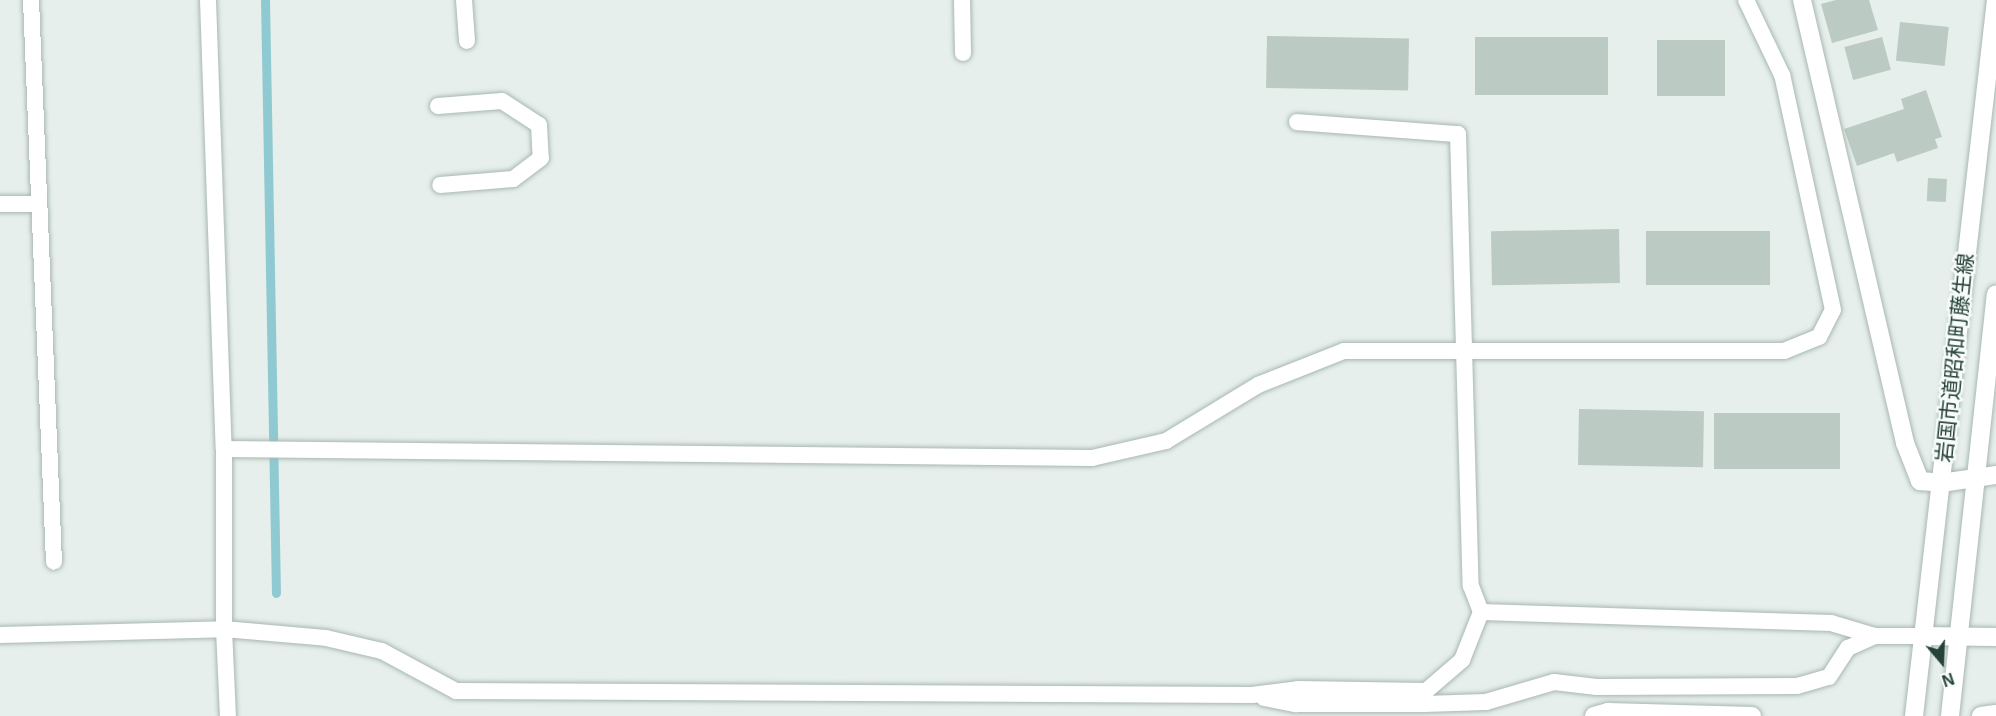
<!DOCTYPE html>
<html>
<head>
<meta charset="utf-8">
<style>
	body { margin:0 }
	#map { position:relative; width:1996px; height:716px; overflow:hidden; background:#e6efeb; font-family:Helvetica,"Noto Sans JP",sans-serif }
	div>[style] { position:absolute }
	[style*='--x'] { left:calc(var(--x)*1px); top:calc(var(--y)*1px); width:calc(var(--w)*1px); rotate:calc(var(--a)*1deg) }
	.stream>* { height:9px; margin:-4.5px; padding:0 4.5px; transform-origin:4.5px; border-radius:4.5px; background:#8fcad3 }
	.building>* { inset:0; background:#bbcac3; transform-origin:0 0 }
	.roads { filter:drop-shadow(0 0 2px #a8b7b2) drop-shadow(0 0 2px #a8b7b2) }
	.service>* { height:16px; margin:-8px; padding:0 8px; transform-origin:8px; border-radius:8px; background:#fff }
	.minor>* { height:18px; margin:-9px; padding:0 9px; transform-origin:9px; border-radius:9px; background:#fff }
	.tertiary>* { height:18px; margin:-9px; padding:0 9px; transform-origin:9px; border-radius:9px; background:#fff }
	span { translate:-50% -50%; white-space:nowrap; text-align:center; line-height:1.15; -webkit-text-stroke:5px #f7fbf9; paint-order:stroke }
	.street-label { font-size:21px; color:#254139 }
	.north { position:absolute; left:1912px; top:632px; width:60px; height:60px; -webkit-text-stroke:4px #f7fbf9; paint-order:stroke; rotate:161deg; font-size:16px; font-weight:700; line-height:24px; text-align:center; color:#254139 }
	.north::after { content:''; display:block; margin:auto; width:21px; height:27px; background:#254139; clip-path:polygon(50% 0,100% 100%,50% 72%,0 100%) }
</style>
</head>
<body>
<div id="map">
	<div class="stream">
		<i style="--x:265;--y:0;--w:593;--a:88.94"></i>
	</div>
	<div class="building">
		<i style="clip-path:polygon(1836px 0,1869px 0,1878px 30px,1832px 43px,1821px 4px)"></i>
		<i style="left:1900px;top:22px;width:49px;height:39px;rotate:6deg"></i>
		<i style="left:1267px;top:36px;width:142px;height:52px;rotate:1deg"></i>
		<i style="left:1608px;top:37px;width:58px;height:133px;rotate:90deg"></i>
		<i style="left:1882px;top:37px;width:34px;height:39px;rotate:75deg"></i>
		<i style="left:1725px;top:40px;width:56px;height:68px;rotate:90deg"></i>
		<i style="clip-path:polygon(1926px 90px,1942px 137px,1935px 139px,1938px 148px,1897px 162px,1894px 153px,1857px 166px,1844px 129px,1904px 109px,1901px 99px)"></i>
		<i style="left:1928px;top:178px;width:19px;height:23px;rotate:3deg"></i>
		<i style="left:1619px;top:229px;width:54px;height:128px;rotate:89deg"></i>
		<i style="left:1646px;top:231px;width:124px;height:54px"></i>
		<i style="left:1579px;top:409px;width:125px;height:56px;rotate:1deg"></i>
		<i style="left:1714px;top:413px;width:126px;height:56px"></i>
	</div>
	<div class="roads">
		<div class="service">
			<i style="--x:31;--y:0;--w:562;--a:87.66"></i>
			<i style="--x:208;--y:0;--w:449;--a:88"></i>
			<i style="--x:224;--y:449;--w:180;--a:90"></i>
			<i style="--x:224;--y:629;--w:87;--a:87.4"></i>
			<i style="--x:464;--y:0;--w:41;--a:85.8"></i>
			<i style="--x:962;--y:0;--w:53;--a:88.9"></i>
			<i style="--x:438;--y:106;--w:64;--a:-4.5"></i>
			<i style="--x:502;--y:101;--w:44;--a:33"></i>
			<i style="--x:539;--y:125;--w:33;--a:87"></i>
			<i style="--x:541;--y:158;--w:35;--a:143"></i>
			<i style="--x:513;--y:179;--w:73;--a:175.3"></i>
			<i style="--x:1297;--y:122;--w:161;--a:4.3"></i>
			<i style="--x:1458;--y:134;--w:452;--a:88.4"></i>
			<i style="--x:1471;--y:586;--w:28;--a:69"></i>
			<i style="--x:0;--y:204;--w:39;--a:0"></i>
			<i style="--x:224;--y:449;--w:868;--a:0.59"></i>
			<i style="--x:1092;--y:458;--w:76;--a:-12.9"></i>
			<i style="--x:1166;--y:441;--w:108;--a:-31.3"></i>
			<i style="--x:1258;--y:385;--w:92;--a:-21.6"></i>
			<i style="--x:1344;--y:351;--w:440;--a:0"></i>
			<i style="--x:1784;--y:351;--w:38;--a:-22"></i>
			<i style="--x:1819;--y:337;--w:30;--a:-63"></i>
			<i style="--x:1833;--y:310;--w:240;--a:-102.2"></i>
			<i style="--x:1782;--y:75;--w:83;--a:-115.6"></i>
			<i style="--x:0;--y:635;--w:224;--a:-1.5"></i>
			<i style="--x:224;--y:629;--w:102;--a:5"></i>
			<i style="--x:326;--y:638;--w:57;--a:13.1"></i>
			<i style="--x:382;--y:651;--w:84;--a:28.4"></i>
			<i style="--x:456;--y:691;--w:796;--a:0.29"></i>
			<i style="--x:1252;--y:695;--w:46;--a:-7.4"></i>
			<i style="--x:1298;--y:689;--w:128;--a:0.9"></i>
			<i style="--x:1426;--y:691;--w:48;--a:-40.7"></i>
			<i style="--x:1462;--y:660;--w:52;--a:-68.4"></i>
			<i style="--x:1481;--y:612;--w:350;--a:1.8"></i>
			<i style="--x:1831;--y:623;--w:46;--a:16.5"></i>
			<i style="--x:1875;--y:636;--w:47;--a:0"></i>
			<i style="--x:1264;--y:698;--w:33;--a:11"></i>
			<i style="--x:1296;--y:704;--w:128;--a:0"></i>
			<i style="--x:1424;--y:704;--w:62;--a:-1.8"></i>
			<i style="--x:1486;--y:702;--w:71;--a:-16.4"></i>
			<i style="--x:1554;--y:682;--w:43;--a:6.6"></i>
			<i style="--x:1597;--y:687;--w:200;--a:-0.3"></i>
			<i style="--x:1797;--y:686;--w:33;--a:-16"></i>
			<i style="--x:1829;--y:677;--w:35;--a:-57"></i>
			<i style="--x:1848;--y:648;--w:30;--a:-24"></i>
		</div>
		<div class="minor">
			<i style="--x:1802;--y:0;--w:455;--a:76.9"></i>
			<i style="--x:1905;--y:443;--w:41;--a:68.5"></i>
			<i style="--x:1920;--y:481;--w:21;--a:5"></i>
			<i style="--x:1941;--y:483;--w:56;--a:-8.3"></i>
			<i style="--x:1922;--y:636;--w:74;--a:0.8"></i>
			<i style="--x:1594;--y:716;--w:15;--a:-16"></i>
			<i style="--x:1608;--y:712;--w:144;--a:1.6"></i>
			<i style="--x:1981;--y:716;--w:15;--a:-8"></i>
		</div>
		<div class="tertiary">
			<i style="--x:1914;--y:716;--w:721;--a:-83.47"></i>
			<i style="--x:1950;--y:716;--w:424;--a:-83.8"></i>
		</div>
	</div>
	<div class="street-label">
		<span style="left:1955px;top:358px;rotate:-84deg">岩国市道昭和町藤生線</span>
	</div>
	<div class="north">N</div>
</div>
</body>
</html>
